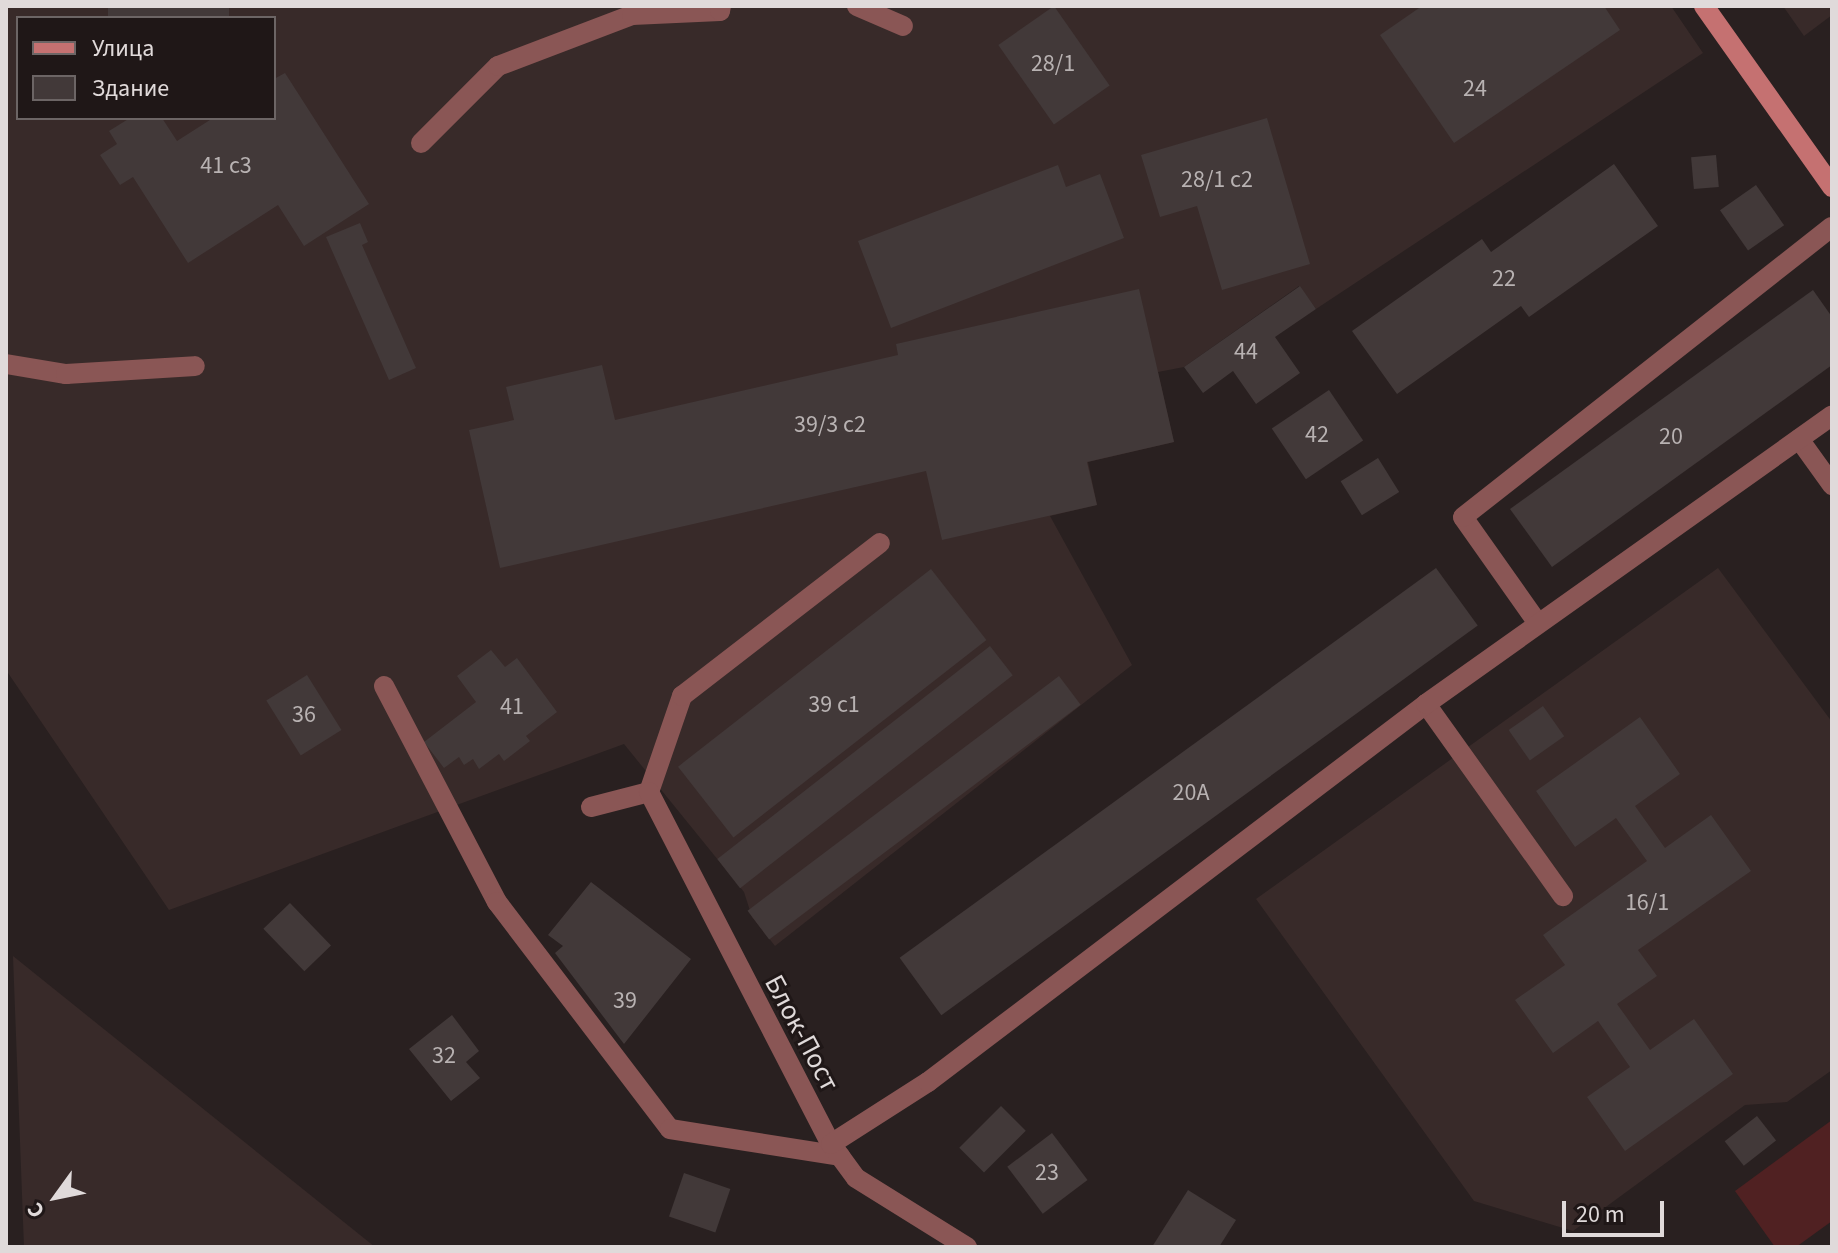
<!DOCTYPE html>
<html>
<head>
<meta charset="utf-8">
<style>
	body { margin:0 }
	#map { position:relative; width:1838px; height:1253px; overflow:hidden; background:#292020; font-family:"Source Sans 3",sans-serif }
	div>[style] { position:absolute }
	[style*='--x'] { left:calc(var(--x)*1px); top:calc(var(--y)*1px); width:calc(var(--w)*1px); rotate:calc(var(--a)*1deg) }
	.built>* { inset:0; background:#382a29 }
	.green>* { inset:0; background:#502122 }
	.building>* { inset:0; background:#423939; transform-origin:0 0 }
	.lane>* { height:20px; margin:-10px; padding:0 10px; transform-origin:10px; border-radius:10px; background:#8a5655 }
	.street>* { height:20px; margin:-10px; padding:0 10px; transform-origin:10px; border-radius:10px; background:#8a5655 }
	.secondary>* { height:20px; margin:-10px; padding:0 10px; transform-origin:10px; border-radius:10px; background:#c57171 }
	span { translate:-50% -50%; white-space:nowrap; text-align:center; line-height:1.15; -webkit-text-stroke:6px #1f1717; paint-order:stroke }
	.number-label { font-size:24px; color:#b8b2b2 }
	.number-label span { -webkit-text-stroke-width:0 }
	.street-label { font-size:28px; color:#e0dada }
	.frame { position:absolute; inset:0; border:8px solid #e0dada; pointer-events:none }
	.legend { position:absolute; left:16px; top:16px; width:260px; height:104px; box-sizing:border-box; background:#1f1717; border:2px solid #6c6565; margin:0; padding:10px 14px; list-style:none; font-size:24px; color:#e0dada }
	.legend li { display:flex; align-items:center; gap:16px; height:40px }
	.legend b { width:40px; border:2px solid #6c6565 }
	.north { position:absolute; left:16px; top:1157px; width:80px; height:80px; -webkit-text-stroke:6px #1f1717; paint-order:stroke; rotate:237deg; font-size:22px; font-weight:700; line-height:32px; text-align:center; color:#e0dada }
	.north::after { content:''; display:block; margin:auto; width:28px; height:36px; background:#e0dada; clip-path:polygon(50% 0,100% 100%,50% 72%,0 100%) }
	.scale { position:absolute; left:1562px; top:1201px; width:102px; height:36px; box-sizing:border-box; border:4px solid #e0dada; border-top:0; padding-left:10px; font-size:24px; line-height:28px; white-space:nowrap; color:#e0dada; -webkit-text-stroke:6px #1f1717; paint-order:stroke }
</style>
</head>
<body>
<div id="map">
	<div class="built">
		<i style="clip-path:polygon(evenodd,6px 6px,1671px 6px,1703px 53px,1316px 309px,1299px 286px,1184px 367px,1158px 372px,1174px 442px,1088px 462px,1097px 505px,1050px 516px,1132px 665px,775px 946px,752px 917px,744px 892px,624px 744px,169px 910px,6px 670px,6px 6px,18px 18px,274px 18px,274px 118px,18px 118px,18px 18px)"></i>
		<i style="clip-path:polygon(1783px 6px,1832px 6px,1832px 15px,1804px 36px)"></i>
		<i style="clip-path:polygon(1718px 568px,1832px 722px,1832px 1070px,1787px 1102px,1745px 1105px,1573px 1231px,1474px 1201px,1256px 899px)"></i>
		<i style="clip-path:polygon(13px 956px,375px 1247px,24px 1247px)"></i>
	</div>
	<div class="green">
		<i style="clip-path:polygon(1832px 1120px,1832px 1221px,1796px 1247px,1775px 1247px,1735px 1191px)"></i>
	</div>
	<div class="building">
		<i style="left:108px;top:6px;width:121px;height:13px"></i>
		<i style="left:1054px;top:6px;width:97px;height:68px;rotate:55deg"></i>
		<i style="clip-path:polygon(1422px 6px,1604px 6px,1620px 30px,1454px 143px,1380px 35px)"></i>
		<i style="clip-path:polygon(285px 73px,369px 204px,304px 246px,278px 205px,188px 263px,133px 177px,120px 185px,100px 155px,117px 144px,109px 131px,130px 118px,162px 118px,177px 141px,213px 118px,274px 118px,274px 79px)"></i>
		<i style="clip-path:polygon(1267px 118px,1310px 264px,1222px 290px,1197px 206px,1160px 217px,1141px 155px)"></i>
		<i style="left:1716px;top:155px;width:32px;height:25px;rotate:85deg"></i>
		<i style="clip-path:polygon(1614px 164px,1658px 226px,1529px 317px,1521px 306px,1397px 394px,1352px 331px,1482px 239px,1491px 252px)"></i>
		<i style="clip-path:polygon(1058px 165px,1066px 187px,1100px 174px,1124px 238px,891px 328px,858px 241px)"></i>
		<i style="left:1756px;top:185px;width:49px;height:44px;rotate:55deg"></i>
		<i style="clip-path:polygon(360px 223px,368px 242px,362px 245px,416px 368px,389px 380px,326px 237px)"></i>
		<i style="clip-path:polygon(1300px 286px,1316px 309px,1275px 337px,1300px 373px,1256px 404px,1233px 371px,1203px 393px,1184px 367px)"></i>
		<i style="clip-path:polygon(1139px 289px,1174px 442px,1087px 462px,1097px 505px,942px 540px,926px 471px,500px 568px,469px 430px,514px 420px,506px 387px,602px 365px,615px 420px,898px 355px,896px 344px)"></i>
		<i style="clip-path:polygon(1813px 290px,1832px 317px,1832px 365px,1552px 567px,1510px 509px)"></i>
		<i style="left:1329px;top:390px;width:61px;height:69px;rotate:56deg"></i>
		<i style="left:1378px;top:458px;width:40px;height:44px;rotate:58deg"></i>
		<i style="left:1436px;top:568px;width:71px;height:663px;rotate:54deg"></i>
		<i style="left:931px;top:569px;width:90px;height:321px;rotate:52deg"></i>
		<i style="left:990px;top:646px;width:37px;height:346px;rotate:52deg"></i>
		<i style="clip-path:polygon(491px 650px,505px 667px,517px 658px,557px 712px,526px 736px,530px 741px,504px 761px,499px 754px,479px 769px,473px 759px,464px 765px,459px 757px,444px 768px,424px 742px,476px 702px,457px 676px)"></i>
		<i style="left:307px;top:675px;width:65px;height:48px;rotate:58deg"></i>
		<i style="left:1059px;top:676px;width:36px;height:390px;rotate:53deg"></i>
		<i style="left:1543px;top:706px;width:37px;height:42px;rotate:55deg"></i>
		<i style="clip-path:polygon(1640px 717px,1680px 774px,1635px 806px,1665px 848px,1711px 815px,1751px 871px,1638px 950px,1657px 976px,1617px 1004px,1650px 1050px,1694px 1019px,1733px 1074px,1625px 1151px,1587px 1097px,1630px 1067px,1598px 1021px,1553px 1053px,1515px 1000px,1565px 965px,1543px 935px,1647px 861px,1616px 818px,1575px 847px,1536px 791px)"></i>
		<i style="clip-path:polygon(591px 882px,691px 959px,624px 1044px,555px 953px,563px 946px,548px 935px)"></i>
		<i style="left:290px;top:903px;width:59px;height:37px;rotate:46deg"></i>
		<i style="clip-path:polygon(452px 1015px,479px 1051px,466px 1062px,480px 1078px,451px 1101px,409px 1049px)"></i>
		<i style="left:1001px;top:1106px;width:35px;height:59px;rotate:45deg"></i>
		<i style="left:1757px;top:1116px;width:31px;height:41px;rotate:52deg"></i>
		<i style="left:1052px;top:1133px;width:59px;height:56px;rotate:53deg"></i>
		<i style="left:684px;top:1173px;width:49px;height:46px;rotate:19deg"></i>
		<i style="clip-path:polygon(1188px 1190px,1236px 1220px,1219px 1247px,1152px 1247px)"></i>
	</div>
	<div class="lane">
		<i style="--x:6;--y:364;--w:61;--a:9.5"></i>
		<i style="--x:66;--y:374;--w:129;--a:-3.5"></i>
		<i style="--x:1799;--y:439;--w:57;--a:54.3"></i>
		<i style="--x:1537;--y:622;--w:128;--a:-125.2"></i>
		<i style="--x:1463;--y:517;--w:469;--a:-38.2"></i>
		<i style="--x:384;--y:686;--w:244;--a:62.4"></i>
		<i style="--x:497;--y:902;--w:285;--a:52.7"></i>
		<i style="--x:670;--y:1129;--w:172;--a:9"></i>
		<i style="--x:1426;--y:704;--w:236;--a:54.5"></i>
		<i style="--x:591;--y:807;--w:60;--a:-14.5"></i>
		<i style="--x:649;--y:792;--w:102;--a:-71"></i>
		<i style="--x:682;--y:696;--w:250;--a:-37.7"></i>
	</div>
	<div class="street">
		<i style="--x:857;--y:6;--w:50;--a:23.5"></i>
		<i style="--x:421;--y:143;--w:109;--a:-45"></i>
		<i style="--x:498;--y:66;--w:143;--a:-20.8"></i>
		<i style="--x:632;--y:15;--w:88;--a:-2.6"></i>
		<i style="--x:720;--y:11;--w:5;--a:-79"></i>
		<i style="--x:649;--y:792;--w:396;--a:62.7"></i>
		<i style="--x:831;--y:1144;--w:42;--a:53.7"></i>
		<i style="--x:856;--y:1178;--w:131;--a:31.9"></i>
		<i style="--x:831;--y:1144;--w:115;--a:-32.6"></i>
		<i style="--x:928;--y:1082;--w:625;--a:-37.2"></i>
		<i style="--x:1426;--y:704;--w:498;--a:-35.4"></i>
	</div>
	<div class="secondary">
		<i style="--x:1704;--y:6;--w:222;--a:54.7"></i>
	</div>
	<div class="number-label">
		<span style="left:1053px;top:64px">28/1</span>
		<span style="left:1475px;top:89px">24</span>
		<span style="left:226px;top:166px">41 с3</span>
		<span style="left:1217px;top:180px">28/1 с2</span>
		<span style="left:1504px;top:279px">22</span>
		<span style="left:1246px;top:352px">44</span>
		<span style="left:830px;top:425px">39/3 с2</span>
		<span style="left:1317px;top:435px">42</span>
		<span style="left:1671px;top:437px">20</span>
		<span style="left:834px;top:705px">39 с1</span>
		<span style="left:512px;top:707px">41</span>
		<span style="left:304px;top:715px">36</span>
		<span style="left:1191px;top:793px">20А</span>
		<span style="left:1647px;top:903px">16/1</span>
		<span style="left:625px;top:1001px">39</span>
		<span style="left:444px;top:1056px">32</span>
		<span style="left:1047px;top:1173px">23</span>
	</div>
	<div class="street-label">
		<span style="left:802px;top:1033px;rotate:62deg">Блок-Пост</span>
	</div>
	<div class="frame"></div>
	<ul class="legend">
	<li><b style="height:10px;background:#c57171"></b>Улица</li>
	<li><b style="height:22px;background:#423939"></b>Здание</li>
	</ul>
	<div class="north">С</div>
	<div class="scale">20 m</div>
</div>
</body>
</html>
